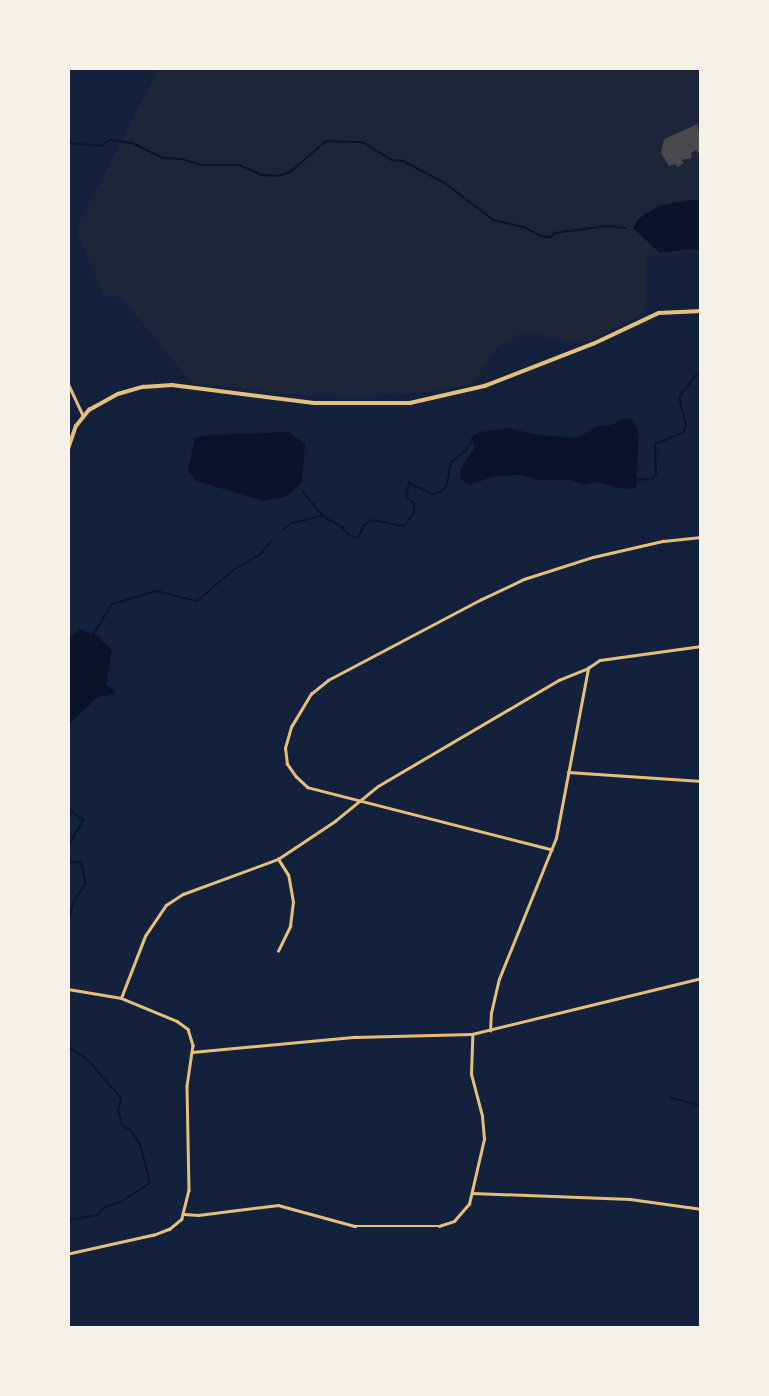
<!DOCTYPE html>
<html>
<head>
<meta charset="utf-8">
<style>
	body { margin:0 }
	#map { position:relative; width:769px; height:1396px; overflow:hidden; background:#14213d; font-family:"DM Sans",sans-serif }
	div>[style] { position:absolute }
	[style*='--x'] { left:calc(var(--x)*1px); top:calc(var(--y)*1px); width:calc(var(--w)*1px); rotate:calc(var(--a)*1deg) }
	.green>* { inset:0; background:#1d2539 }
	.water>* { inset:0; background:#0b132b }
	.stream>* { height:2px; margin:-1px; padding:0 1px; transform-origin:1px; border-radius:1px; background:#0b132b }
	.building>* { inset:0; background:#48494c }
	.minor>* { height:2.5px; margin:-1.25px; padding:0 1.25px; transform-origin:1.25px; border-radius:1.25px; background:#e5c07b }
	.secondary>* { height:3.5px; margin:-1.75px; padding:0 1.75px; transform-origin:1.75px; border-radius:1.75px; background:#e5c07b }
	span { translate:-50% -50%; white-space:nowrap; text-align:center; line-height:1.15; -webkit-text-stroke:7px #f6f1e7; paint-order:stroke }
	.frame { position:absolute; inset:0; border:70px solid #f6f1e7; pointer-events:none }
</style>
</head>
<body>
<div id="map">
	<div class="green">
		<i style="clip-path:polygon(159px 68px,701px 68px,701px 256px,696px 253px,646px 256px,647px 312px,589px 342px,564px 342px,534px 333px,520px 334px,496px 348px,473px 383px,467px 385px,429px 392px,353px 397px,302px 395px,192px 383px,121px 297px,103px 295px,76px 229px)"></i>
	</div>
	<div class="water">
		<i style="clip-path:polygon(691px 200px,701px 200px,701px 252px,693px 249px,660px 253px,633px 228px,639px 218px,661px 205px)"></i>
		<i style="clip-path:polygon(626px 418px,633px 420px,639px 434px,636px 488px,624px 489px,596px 482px,585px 485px,572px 480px,539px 480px,520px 475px,495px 476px,469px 485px,461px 479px,460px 469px,474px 449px,474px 441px,470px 438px,480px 432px,509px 428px,537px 435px,578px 438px,597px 426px,611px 425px)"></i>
		<i style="clip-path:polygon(288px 432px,305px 444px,302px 482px,286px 497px,265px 501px,196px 481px,188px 470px,195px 438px,206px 435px)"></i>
		<i style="clip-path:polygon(80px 629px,97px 636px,112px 650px,106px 686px,113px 688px,115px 694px,98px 697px,68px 725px,68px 645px,69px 639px)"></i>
	</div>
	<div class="stream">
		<i style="--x:68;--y:143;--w:33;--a:5"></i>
		<i style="--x:101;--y:146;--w:11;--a:-34"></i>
		<i style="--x:110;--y:140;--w:22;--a:8"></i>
		<i style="--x:132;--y:143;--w:34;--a:26"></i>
		<i style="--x:163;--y:158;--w:19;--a:3"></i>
		<i style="--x:182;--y:159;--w:20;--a:18"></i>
		<i style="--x:201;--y:165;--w:38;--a:0"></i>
		<i style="--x:239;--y:165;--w:24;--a:24"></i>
		<i style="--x:261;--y:175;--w:17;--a:3"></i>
		<i style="--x:278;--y:176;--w:13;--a:-18"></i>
		<i style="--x:290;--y:172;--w:48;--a:-40.7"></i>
		<i style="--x:326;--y:141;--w:36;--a:2"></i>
		<i style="--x:362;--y:142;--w:35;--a:31"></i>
		<i style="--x:392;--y:160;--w:11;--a:5"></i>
		<i style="--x:403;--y:161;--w:47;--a:27.6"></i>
		<i style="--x:445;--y:183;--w:61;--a:37.6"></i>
		<i style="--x:493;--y:220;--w:32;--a:13"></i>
		<i style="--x:524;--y:227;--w:18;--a:29"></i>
		<i style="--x:540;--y:236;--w:11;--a:5"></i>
		<i style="--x:551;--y:237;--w:6;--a:-45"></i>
		<i style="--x:555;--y:233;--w:52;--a:-7.7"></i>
		<i style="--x:607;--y:226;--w:19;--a:6"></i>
		<i style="--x:634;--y:480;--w:18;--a:-3"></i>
		<i style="--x:652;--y:479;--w:6;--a:-51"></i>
		<i style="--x:656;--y:474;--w:30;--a:-92"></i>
		<i style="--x:655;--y:444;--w:31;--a:-22"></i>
		<i style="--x:684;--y:432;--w:7;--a:-74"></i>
		<i style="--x:686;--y:425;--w:29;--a:-104"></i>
		<i style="--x:679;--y:397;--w:36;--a:-52"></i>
		<i style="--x:303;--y:492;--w:30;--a:50"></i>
		<i style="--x:282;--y:530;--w:12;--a:-35"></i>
		<i style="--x:292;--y:523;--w:31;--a:-13"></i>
		<i style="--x:322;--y:516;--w:23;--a:29"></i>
		<i style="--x:342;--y:527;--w:11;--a:49"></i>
		<i style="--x:349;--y:535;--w:9;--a:18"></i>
		<i style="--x:358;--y:538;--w:14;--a:-65"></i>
		<i style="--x:364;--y:525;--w:9;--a:-32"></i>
		<i style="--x:372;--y:520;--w:33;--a:11"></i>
		<i style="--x:404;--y:526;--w:17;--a:-54"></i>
		<i style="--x:414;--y:512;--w:9;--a:-90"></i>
		<i style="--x:414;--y:503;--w:10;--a:-143"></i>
		<i style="--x:406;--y:497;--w:14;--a:-78"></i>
		<i style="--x:409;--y:483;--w:25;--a:26"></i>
		<i style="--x:432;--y:494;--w:8;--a:-14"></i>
		<i style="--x:440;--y:492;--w:8;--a:-40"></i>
		<i style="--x:446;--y:487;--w:25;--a:-79"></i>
		<i style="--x:451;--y:462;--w:18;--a:-38"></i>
		<i style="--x:465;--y:451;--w:16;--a:-55"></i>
		<i style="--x:92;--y:636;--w:38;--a:-58"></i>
		<i style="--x:112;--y:604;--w:46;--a:-16.5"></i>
		<i style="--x:156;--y:591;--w:42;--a:13.7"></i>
		<i style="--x:197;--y:601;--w:46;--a:-40.6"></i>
		<i style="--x:232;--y:571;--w:35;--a:-31"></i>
		<i style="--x:262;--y:553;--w:15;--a:-53"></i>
		<i style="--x:68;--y:809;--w:19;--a:36"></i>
		<i style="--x:83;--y:820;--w:31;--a:119"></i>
		<i style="--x:68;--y:859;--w:4;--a:56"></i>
		<i style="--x:70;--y:862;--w:11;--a:0"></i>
		<i style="--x:81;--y:862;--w:22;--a:77"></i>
		<i style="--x:86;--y:883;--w:22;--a:124"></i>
		<i style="--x:74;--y:901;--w:21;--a:107"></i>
		<i style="--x:68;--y:1046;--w:29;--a:36"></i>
		<i style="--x:91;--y:1063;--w:46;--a:49.4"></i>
		<i style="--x:121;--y:1098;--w:12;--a:104"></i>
		<i style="--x:118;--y:1110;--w:16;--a:75"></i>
		<i style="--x:122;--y:1125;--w:11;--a:34"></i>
		<i style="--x:131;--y:1131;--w:16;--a:55"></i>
		<i style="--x:140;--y:1144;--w:40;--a:75.6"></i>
		<i style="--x:150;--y:1183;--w:35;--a:147"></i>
		<i style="--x:121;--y:1202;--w:17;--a:163"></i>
		<i style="--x:105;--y:1207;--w:11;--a:131"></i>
		<i style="--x:98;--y:1215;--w:30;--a:171"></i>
		<i style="--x:670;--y:1098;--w:32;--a:13"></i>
	</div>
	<div class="building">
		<i style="clip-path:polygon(698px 124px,701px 156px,696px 150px,691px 153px,692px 158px,681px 160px,684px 163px,678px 167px,675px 164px,669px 166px,661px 153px,664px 139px)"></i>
	</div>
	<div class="minor">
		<i style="--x:68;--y:383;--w:35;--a:65"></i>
		<i style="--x:568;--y:772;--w:133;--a:3.9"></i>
		<i style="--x:552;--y:850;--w:252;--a:-165.7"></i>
		<i style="--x:308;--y:788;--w:16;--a:-137"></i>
		<i style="--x:296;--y:777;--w:16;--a:-125"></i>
		<i style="--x:287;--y:764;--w:16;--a:-97"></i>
		<i style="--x:285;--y:748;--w:22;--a:-74"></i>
		<i style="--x:291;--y:727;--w:39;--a:-59"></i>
		<i style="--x:311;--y:694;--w:22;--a:-39"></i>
		<i style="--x:328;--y:680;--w:172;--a:-27.8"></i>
		<i style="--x:480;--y:600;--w:49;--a:-25.5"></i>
		<i style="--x:524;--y:579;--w:72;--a:-17.7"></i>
		<i style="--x:593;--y:557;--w:72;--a:-12.9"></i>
		<i style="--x:663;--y:541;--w:38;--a:-6"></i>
		<i style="--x:278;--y:951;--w:28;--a:-64"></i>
		<i style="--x:290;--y:926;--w:24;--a:-83"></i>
		<i style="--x:293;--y:902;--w:27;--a:-100"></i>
		<i style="--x:288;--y:875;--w:19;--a:-122"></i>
		<i style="--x:68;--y:989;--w:54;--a:9.6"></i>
		<i style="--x:121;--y:998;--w:61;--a:22.3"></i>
		<i style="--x:177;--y:1021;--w:14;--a:36"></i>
		<i style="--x:188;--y:1029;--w:17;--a:73"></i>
		<i style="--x:193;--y:1045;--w:41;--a:98.3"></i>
		<i style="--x:187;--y:1086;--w:104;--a:88.9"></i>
		<i style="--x:189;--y:1190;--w:30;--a:104"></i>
		<i style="--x:182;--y:1219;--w:16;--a:140"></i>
		<i style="--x:170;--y:1229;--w:17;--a:159"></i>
		<i style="--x:154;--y:1235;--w:88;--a:167.5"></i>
		<i style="--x:121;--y:998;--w:66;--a:-68.8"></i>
		<i style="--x:145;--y:936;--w:37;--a:-56"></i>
		<i style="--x:166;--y:905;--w:20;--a:-33"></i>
		<i style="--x:183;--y:894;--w:101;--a:-20.2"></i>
		<i style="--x:278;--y:859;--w:69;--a:-33.7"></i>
		<i style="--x:335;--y:821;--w:55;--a:-39.1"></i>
		<i style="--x:378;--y:786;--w:210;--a:-30.4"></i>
		<i style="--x:559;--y:680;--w:31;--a:-22"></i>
		<i style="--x:490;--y:1031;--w:18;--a:-87"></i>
		<i style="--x:491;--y:1013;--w:35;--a:-77"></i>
		<i style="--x:499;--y:979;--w:152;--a:-68"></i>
		<i style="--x:556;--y:838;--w:173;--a:-79.3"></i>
		<i style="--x:588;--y:668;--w:14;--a:-34"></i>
		<i style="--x:600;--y:660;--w:102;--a:-7.9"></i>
		<i style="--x:192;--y:1052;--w:164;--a:-5.3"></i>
		<i style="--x:355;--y:1037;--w:117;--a:-1.5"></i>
		<i style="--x:472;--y:1034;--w:236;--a:-13.7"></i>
		<i style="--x:472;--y:1193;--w:158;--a:2.2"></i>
		<i style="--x:630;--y:1199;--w:72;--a:8"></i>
		<i style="--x:184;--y:1214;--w:14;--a:4"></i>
		<i style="--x:198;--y:1215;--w:81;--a:-7.1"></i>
		<i style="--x:278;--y:1205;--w:80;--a:15.3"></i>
		<i style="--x:355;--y:1226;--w:84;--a:0"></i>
		<i style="--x:439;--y:1226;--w:16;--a:-18"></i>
		<i style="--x:454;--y:1221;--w:23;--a:-49"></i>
		<i style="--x:469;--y:1204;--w:67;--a:-77"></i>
		<i style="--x:484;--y:1139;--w:23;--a:-95"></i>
		<i style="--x:482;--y:1116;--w:43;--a:-104.7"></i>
		<i style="--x:471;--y:1074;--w:38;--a:-88"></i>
	</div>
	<div class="secondary">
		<i style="--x:68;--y:449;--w:24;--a:-71"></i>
		<i style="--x:76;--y:426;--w:21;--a:-51"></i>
		<i style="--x:89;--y:410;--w:33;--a:-29"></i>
		<i style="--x:118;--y:394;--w:26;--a:-16"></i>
		<i style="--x:143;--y:387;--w:29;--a:-4"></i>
		<i style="--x:172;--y:385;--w:143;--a:7.2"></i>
		<i style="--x:314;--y:403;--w:96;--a:0"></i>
		<i style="--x:410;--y:403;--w:77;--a:-12.8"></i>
		<i style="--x:485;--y:386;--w:116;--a:-21.3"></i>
		<i style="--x:593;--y:344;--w:73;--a:-25.2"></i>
		<i style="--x:659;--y:313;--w:42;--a:-2.7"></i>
	</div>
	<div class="frame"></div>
</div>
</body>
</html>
